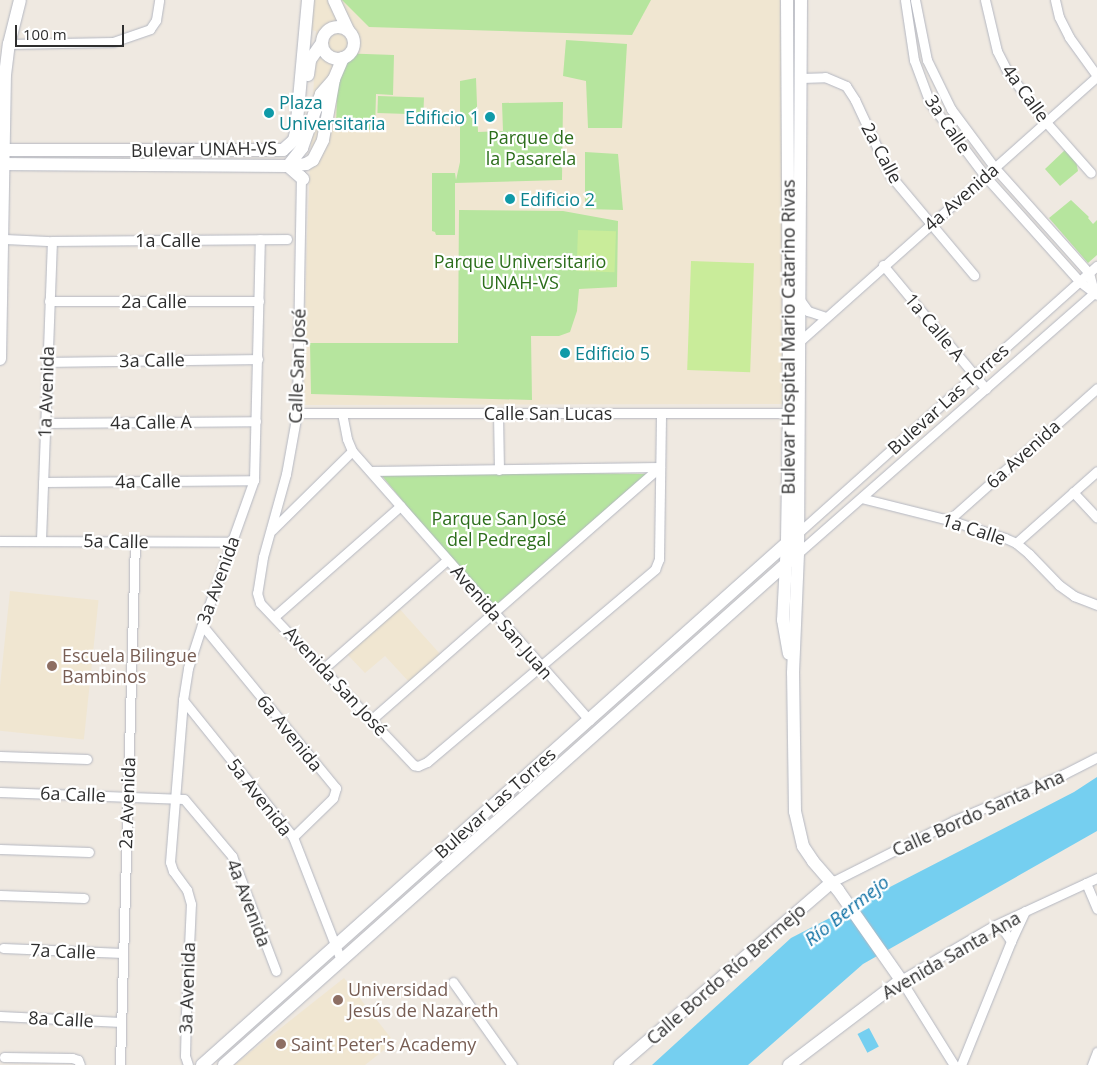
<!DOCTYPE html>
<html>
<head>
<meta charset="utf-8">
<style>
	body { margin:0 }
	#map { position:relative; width:1097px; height:1065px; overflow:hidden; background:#efe9e1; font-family:"Open Sans",sans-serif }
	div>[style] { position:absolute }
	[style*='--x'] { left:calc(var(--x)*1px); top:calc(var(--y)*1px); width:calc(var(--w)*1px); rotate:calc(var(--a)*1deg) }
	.education>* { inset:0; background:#f0e6d1; transform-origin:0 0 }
	.green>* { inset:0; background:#b6e59e; transform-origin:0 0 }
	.pitch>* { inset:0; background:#c9ec9a; transform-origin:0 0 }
	.water>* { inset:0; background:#75cff0; transform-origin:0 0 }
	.roads { filter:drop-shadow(0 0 1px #b4b7c1) drop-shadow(0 0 1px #b4b7c1) }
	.street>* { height:9px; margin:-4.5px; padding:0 4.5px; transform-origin:4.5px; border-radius:4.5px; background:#fff }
	.secondary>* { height:12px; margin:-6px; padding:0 6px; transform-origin:6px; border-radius:6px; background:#fff }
	.secondary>.ring { margin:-6px; padding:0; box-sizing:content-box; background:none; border:12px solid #fff; border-radius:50% }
	.dots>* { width:14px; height:14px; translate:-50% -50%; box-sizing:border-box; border:2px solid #fff; border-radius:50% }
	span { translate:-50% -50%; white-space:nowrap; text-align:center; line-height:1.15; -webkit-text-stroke:4.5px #fff; paint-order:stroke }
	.street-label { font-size:18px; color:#2e2e2e }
	.culture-label { font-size:18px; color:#0d838f }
	.left { translate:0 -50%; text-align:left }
	.right { translate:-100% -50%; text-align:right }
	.park-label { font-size:18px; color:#2c6e1b }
	.education-label { font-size:18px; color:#785e54 }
	.water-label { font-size:19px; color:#0d6fa3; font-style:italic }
	.scale { position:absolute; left:15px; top:25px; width:109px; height:22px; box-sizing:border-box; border:2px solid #2e2e2e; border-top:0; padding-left:6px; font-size:15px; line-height:18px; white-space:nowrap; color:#2e2e2e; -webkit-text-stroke:4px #fff; paint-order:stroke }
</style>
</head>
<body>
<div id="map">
	<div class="education">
		<i style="clip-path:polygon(311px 0,780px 0,787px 404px,303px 405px,307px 235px,316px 31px,308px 29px)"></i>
		<i style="left:10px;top:591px;width:89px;height:140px;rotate:6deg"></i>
		<i style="clip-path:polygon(397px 606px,441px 655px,410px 683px,385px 656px,365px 673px,344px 651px)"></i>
		<i style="clip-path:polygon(344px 978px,394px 1042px,365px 1065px,234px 1065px)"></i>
	</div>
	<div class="green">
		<i style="clip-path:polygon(342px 0,651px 0,632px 35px,369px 27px)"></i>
		<i style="clip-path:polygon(566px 40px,627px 44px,622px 128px,588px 128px,586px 81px,563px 76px)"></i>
		<i style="clip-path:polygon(338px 53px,394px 55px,393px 95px,376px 94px,375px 130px,336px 129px)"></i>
		<i style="clip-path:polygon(476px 78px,478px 132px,503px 131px,502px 103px,563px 102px,562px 180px,455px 183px,455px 235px,436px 235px,435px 232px,432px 231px,432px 173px,455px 173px,456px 180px,460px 162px,460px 81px)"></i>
		<i style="left:378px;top:96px;width:46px;height:17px;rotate:2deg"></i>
		<i style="clip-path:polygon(1065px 150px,1076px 161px,1078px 171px,1060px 186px,1045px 169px)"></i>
		<i style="clip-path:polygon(585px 152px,618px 154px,623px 210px,585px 209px)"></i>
		<i style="clip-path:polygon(1071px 200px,1089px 217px,1088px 218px,1093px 224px,1097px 220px,1097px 255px,1088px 263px,1049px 218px)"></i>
		<i style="clip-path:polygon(459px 210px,563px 211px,618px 221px,617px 287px,579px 289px,577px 311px,570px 332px,559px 336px,531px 336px,532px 400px,311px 394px,310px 343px,458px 343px)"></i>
		<i style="clip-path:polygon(378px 471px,651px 474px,493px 611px)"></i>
	</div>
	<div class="pitch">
		<i style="left:578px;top:230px;width:38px;height:41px;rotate:2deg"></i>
		<i style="left:691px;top:261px;width:63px;height:109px;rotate:2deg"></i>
	</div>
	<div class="water">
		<i style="clip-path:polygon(1097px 777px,1097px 831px,863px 964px,748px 1065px,652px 1065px,791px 938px,1074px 792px)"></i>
		<i style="left:869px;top:1028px;width:21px;height:13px;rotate:62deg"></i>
	</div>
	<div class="roads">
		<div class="street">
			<i style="--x:905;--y:0;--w:61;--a:81.5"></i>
			<i style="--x:914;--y:60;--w:46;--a:69.6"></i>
			<i style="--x:930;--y:103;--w:91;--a:53"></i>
			<i style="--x:985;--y:176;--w:142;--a:48.1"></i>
			<i style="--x:1080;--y:282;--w:21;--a:37"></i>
			<i style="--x:915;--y:0;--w:61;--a:78.7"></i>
			<i style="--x:927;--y:60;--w:55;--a:63.9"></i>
			<i style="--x:951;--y:109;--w:74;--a:53.3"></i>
			<i style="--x:995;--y:168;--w:141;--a:48.2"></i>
			<i style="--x:1089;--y:273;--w:20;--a:75"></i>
			<i style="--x:985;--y:0;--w:52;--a:76.8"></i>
			<i style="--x:997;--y:51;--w:22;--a:63"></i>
			<i style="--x:1007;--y:71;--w:63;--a:52.8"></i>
			<i style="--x:1045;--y:121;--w:69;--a:48.5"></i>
			<i style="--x:1055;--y:0;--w:17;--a:77"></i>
			<i style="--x:1059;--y:17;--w:22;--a:63"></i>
			<i style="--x:1069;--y:37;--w:48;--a:54.3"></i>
			<i style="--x:9;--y:44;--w:104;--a:-1.1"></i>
			<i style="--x:113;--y:42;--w:39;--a:-19"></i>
			<i style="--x:150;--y:29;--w:11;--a:-56"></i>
			<i style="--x:156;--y:20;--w:20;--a:-81"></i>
			<i style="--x:801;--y:78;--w:24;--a:-2"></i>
			<i style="--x:825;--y:77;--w:23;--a:23"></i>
			<i style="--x:846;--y:86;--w:17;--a:57"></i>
			<i style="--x:855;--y:100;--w:83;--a:65"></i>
			<i style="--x:890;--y:175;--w:131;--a:50"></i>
			<i style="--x:301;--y:175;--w:238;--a:91"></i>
			<i style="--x:297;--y:413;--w:62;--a:100.2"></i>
			<i style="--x:286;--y:474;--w:86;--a:105.5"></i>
			<i style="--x:263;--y:557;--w:36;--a:99"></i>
			<i style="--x:257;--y:593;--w:10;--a:73"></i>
			<i style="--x:260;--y:603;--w:224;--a:46.5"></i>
			<i style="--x:414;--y:765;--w:4;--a:14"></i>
			<i style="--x:418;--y:766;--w:10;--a:-24"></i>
			<i style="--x:427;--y:762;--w:299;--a:-40.2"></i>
			<i style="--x:655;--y:569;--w:11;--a:-68"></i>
			<i style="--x:659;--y:559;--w:146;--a:-89.2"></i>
			<i style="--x:4;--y:239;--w:44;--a:2.6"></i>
			<i style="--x:883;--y:265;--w:161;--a:50.3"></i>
			<i style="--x:800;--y:300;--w:14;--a:54"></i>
			<i style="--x:808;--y:311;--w:18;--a:19"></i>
			<i style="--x:49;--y:301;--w:210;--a:0"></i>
			<i style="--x:800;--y:341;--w:398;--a:-41.7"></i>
			<i style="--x:47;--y:362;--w:211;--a:-0.8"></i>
			<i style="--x:297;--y:413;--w:498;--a:0"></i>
			<i style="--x:342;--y:413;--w:26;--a:79"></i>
			<i style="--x:347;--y:439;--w:13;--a:67"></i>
			<i style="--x:352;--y:451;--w:359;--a:48.6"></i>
			<i style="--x:498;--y:413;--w:57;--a:89"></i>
			<i style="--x:45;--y:423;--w:211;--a:-0.5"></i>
			<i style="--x:370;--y:471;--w:290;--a:-0.8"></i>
			<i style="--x:43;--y:482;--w:211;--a:-0.5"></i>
			<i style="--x:1073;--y:492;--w:35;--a:47"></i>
			<i style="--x:861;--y:498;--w:91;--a:14"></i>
			<i style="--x:949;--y:520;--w:59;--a:17.8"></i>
			<i style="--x:1005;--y:538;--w:12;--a:24"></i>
			<i style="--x:1016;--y:543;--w:17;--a:40"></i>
			<i style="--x:1029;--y:554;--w:43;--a:45.9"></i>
			<i style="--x:1059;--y:585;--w:19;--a:36"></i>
			<i style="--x:1074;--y:596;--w:25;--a:21"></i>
			<i style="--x:949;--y:520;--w:198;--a:-41.7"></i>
			<i style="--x:272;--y:530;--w:112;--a:-44.6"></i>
			<i style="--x:798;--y:533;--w:401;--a:-41.8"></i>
			<i style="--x:41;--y:540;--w:299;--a:-87.9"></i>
			<i style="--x:52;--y:241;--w:235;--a:-0.5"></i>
			<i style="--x:0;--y:541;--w:232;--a:0.2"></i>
			<i style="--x:1016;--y:543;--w:108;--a:-41.6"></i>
			<i style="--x:798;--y:553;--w:398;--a:-41.3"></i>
			<i style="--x:275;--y:616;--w:167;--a:-41.3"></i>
			<i style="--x:202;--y:625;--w:211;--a:50.6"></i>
			<i style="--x:336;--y:788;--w:10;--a:107"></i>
			<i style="--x:333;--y:798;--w:56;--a:135.7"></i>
			<i style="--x:324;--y:668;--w:164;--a:-41.3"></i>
			<i style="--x:183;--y:700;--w:176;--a:51.2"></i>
			<i style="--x:293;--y:837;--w:132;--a:68.7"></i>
			<i style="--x:372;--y:719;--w:383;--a:-41.2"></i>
			<i style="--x:0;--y:756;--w:87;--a:2"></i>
			<i style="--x:0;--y:792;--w:184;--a:2.2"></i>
			<i style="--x:184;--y:799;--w:75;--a:49.9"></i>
			<i style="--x:232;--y:856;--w:123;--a:69.1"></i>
			<i style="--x:0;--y:849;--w:89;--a:1.9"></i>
			<i style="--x:832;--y:882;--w:136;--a:-26.8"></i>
			<i style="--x:953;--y:821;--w:121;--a:-22.9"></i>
			<i style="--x:1064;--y:774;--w:37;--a:-27"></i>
			<i style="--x:1086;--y:883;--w:28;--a:67"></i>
			<i style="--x:0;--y:895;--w:84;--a:2"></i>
			<i style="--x:993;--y:926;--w:9;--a:13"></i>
			<i style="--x:1002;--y:928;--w:16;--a:55"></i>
			<i style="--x:3;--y:948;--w:120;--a:2.4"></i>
			<i style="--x:453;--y:982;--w:102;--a:54.6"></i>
			<i style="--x:0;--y:1016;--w:121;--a:2.8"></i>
			<i style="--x:4;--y:1057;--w:68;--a:0.8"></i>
			<i style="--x:72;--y:1058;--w:6;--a:18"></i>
			<i style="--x:78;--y:1060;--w:5;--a:68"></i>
			<i style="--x:120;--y:1065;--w:524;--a:-88.36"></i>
			<i style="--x:188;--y:1065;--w:9;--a:-108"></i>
			<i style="--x:185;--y:1056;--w:43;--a:-88.7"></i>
			<i style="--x:186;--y:1013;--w:109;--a:-87.4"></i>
			<i style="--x:191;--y:904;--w:15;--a:-106"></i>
			<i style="--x:187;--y:890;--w:24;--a:-126"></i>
			<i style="--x:173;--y:871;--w:9;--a:-108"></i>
			<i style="--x:170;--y:862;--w:163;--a:-85.4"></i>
			<i style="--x:183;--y:700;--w:32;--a:-81"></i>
			<i style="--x:188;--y:668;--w:45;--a:-72"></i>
			<i style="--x:202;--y:625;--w:154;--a:-70.3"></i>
			<i style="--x:254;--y:480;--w:241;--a:-88.6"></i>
			<i style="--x:954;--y:1065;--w:100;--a:-121.9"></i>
			<i style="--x:901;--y:980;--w:107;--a:-30.4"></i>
			<i style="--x:993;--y:926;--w:115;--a:-24.8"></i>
			<i style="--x:961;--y:1065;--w:134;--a:-68"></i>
			<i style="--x:1011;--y:941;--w:33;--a:-65"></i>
			<i style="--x:1092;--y:1065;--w:14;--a:-69"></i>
		</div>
		<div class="secondary">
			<i style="--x:334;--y:0;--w:33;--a:65"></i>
			<i style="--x:787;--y:0;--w:413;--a:89.7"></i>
			<i style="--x:789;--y:413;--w:129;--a:90.9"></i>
			<i style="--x:787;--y:542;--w:78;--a:92.9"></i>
			<i style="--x:783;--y:620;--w:34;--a:80"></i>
			<i class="ring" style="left:322px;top:27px;width:20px;height:20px"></i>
			<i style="--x:308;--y:75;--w:15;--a:-82"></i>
			<i style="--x:310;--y:60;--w:19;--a:-55"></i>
			<i style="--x:0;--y:150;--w:283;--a:0"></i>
			<i style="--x:283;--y:150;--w:15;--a:-42"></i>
			<i style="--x:294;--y:140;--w:8;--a:-76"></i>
			<i style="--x:296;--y:132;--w:133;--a:-84.8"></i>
			<i style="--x:0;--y:164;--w:288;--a:0.4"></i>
			<i style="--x:288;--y:166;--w:18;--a:-6"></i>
			<i style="--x:306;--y:164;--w:8;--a:-30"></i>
			<i style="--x:313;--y:160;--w:22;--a:-63"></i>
			<i style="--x:323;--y:140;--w:62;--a:-79.8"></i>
			<i style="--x:288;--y:166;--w:23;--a:-52"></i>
			<i style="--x:302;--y:148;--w:57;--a:-70.6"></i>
			<i style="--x:321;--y:94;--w:20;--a:-49"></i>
			<i style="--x:334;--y:79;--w:23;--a:-67"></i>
			<i style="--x:288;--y:166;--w:20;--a:41"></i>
			<i style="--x:0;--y:359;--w:284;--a:-89"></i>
			<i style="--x:5;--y:75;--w:31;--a:-83"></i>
			<i style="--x:9;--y:44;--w:45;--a:-76"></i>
			<i style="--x:202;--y:1065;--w:799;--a:-41.75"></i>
			<i style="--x:224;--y:1065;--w:769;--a:-41.73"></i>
			<i style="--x:620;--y:1065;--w:280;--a:-40.8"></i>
			<i style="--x:789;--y:1065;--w:141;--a:-37.2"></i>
			<i style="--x:901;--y:980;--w:110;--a:-125"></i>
			<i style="--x:838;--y:890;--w:38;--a:-131"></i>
			<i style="--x:813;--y:861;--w:18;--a:-124"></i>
			<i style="--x:803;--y:846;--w:35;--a:-103"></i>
			<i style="--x:795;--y:812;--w:139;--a:-90.8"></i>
			<i style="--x:793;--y:673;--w:120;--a:-87.6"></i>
			<i style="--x:798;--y:553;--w:553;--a:-89.69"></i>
		</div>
	</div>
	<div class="dots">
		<i style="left:269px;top:113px;background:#0f9aa8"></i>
		<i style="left:490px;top:117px;background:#0f9aa8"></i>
		<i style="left:510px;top:199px;background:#0f9aa8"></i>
		<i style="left:565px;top:353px;background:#0f9aa8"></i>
		<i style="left:52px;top:666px;background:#8d6e63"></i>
		<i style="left:338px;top:1000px;background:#8d6e63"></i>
		<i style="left:281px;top:1044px;background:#8d6e63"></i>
	</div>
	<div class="street-label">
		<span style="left:1026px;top:93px;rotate:54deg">4a Calle</span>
		<span style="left:948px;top:124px;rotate:56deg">3a Calle</span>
		<span style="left:204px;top:149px;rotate:-1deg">Bulevar UNAH-VS</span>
		<span style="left:882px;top:153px;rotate:62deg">2a Calle</span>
		<span style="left:961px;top:197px;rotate:-41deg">4a Avenida</span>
		<span style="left:168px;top:240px">1a Calle</span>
		<span style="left:154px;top:301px">2a Calle</span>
		<span style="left:935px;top:327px;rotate:50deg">1a Calle A</span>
		<span style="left:788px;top:337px;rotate:-90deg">Bulevar Hospital Mario Catarino Rivas</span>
		<span style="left:152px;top:360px;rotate:-1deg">3a Calle</span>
		<span style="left:297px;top:366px;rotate:-88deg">Calle San José</span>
		<span style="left:46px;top:392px;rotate:-88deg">1a Avenida</span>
		<span style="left:948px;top:399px;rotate:-42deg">Bulevar Las Torres</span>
		<span style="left:548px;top:413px">Calle San Lucas</span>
		<span style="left:151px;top:422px;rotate:-1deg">4a Calle A</span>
		<span style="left:1023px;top:454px;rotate:-42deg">6a Avenida</span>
		<span style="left:148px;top:481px;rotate:-1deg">4a Calle</span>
		<span style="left:974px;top:529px;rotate:18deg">1a Calle</span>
		<span style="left:116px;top:541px;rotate:1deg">5a Calle</span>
		<span style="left:218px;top:580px;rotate:-70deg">3a Avenida</span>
		<span style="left:502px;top:622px;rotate:49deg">Avenida San Juan</span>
		<span style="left:336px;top:681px;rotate:47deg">Avenida San José</span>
		<span style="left:290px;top:733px;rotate:51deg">6a Avenida</span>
		<span style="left:73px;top:794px;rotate:2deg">6a Calle</span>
		<span style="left:260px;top:797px;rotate:52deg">5a Avenida</span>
		<span style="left:127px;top:803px;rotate:-88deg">2a Avenida</span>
		<span style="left:495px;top:803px;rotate:-42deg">Bulevar Las Torres</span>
		<span style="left:978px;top:813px;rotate:-24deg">Calle Bordo Santa Ana</span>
		<span style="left:249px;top:903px;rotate:69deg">4a Avenida</span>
		<span style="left:63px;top:951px;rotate:2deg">7a Calle</span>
		<span style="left:951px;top:955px;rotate:-30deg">Avenida Santa Ana</span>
		<span style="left:726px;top:974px;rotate:-41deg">Calle Bordo Río Bermejo</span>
		<span style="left:187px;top:988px;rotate:-88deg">3a Avenida</span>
		<span style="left:61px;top:1019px;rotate:3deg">8a Calle</span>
	</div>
	<div class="culture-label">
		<span class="left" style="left:279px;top:113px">Plaza<br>Universitaria</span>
		<span class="right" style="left:480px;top:117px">Edificio 1</span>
		<span class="left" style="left:520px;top:199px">Edificio 2</span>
		<span class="left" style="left:575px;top:353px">Edificio 5</span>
	</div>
	<div class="park-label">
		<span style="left:531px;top:148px">Parque de<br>la Pasarela</span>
		<span style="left:520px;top:272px">Parque Universitario<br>UNAH-VS</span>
		<span style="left:499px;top:529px">Parque San José<br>del Pedregal</span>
	</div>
	<div class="education-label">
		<span class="left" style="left:62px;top:666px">Escuela Bilingue<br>Bambinos</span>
		<span class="left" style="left:348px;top:1000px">Universidad<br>Jesús de Nazareth</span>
		<span class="left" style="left:291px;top:1044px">Saint Peter's Academy</span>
	</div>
	<div class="water-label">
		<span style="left:847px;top:911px;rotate:-38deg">Río Bermejo</span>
	</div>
	<div class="scale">100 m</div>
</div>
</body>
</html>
